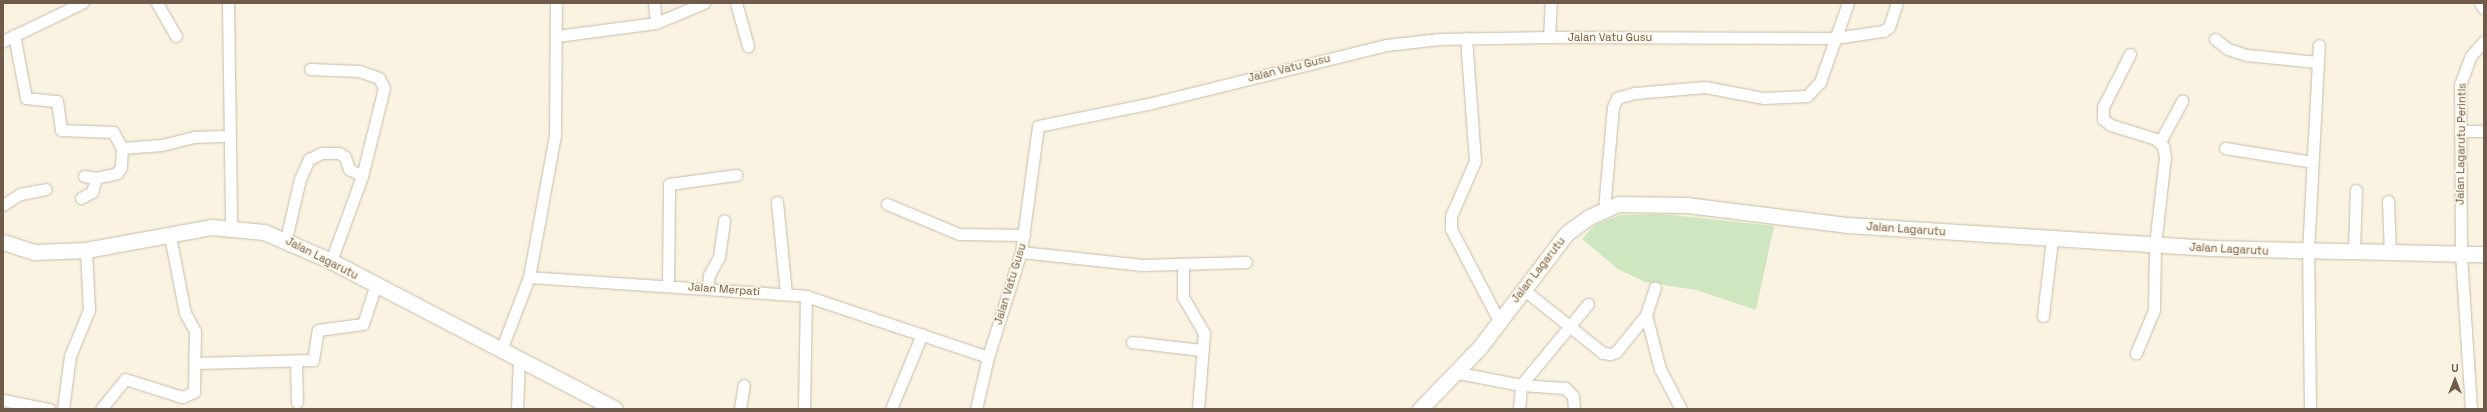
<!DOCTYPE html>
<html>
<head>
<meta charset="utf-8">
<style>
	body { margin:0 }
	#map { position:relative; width:2487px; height:412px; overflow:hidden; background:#faf3e2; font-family:"Space Grotesk",sans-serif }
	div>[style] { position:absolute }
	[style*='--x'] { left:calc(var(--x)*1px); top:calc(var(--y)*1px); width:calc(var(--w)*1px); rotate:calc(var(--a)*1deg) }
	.green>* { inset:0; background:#cee7c1 }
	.roads { filter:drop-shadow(0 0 1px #cabba9) drop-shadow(0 0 1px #cabba9) }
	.street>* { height:11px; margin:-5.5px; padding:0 5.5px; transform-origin:5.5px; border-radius:5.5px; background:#fff }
	.secondary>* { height:15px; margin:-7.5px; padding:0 7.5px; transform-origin:7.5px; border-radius:7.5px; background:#fff }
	span { translate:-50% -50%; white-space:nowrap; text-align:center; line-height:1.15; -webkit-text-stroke:3px #fef7e7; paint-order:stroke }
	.street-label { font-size:11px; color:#705b4a }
	.frame { position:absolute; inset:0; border:4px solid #705b4a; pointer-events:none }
	.north { position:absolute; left:2435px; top:360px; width:40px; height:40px; -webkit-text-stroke:3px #fef7e7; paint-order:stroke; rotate:0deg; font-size:11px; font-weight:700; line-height:16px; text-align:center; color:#705b4a }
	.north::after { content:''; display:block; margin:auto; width:14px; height:18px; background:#705b4a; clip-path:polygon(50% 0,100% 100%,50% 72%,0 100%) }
</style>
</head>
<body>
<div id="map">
	<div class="green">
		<i style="clip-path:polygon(1662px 214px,1774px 226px,1756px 310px,1696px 290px,1645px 282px,1618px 269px,1582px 239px,1595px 225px,1620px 215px)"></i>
	</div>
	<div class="roads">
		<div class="street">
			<i style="--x:157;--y:3;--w:38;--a:60"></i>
			<i style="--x:228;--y:3;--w:223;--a:89.2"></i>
			<i style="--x:654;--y:3;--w:20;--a:84"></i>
			<i style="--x:736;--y:3;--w:45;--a:74.4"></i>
			<i style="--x:2480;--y:3;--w:7;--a:56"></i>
			<i style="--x:14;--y:35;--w:64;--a:79.2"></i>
			<i style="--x:26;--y:98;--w:31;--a:6"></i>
			<i style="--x:57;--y:101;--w:29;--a:82"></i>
			<i style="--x:61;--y:130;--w:52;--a:2.2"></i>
			<i style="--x:113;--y:132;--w:18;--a:61"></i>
			<i style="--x:557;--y:36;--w:100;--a:-7.5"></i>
			<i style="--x:656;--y:23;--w:52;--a:-22.6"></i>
			<i style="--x:1549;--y:37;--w:34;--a:-87"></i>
			<i style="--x:1466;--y:38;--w:123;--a:85.8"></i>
			<i style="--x:1475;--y:161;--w:60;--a:113.6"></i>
			<i style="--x:1451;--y:216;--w:13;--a:90"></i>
			<i style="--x:1451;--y:229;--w:104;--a:62.4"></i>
			<i style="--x:2215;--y:39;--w:16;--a:38"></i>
			<i style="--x:2228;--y:49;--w:20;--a:18"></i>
			<i style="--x:2247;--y:55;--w:70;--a:5.7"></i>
			<i style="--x:3;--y:41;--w:88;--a:-25.7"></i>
			<i style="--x:2130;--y:54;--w:59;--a:117"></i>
			<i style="--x:2103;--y:107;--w:12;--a:90"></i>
			<i style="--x:2103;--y:119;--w:10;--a:37"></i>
			<i style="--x:2111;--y:125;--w:47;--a:17.3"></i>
			<i style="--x:2156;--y:139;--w:10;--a:45"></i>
			<i style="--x:2163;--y:146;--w:11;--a:80"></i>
			<i style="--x:2165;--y:157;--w:89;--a:96.5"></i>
			<i style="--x:2155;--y:245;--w:65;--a:90.9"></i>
			<i style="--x:2154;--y:310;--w:47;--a:112.7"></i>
			<i style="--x:310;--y:69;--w:49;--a:2.3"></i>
			<i style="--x:359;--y:71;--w:21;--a:19"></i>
			<i style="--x:379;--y:78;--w:11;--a:63"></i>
			<i style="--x:384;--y:88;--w:91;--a:104"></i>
			<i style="--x:362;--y:176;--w:90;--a:110"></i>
			<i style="--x:2460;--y:131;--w:24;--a:0"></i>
			<i style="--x:2160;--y:142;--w:47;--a:-61.8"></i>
			<i style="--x:2225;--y:148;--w:88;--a:9.1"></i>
			<i style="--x:84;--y:176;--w:12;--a:9"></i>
			<i style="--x:96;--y:178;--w:22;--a:-13"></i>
			<i style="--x:117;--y:173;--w:7;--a:-56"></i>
			<i style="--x:121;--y:167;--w:19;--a:-87"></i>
			<i style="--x:122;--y:148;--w:40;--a:-4.3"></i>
			<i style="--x:162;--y:145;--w:32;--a:-14"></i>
			<i style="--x:193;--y:137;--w:36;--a:-2"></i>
			<i style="--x:81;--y:198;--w:13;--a:-29"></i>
			<i style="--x:92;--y:192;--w:15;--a:-74"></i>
			<i style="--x:2388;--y:201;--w:52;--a:87.8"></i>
			<i style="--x:777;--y:202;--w:92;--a:84.4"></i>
			<i style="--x:887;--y:204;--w:78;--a:22.6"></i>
			<i style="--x:959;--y:234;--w:65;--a:0.9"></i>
			<i style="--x:3;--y:205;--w:20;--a:-33"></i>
			<i style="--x:20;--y:194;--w:26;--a:-11"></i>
			<i style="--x:1604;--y:209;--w:102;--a:-85"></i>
			<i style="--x:1613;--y:107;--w:10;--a:-66"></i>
			<i style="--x:1617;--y:98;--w:19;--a:-16"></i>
			<i style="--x:1635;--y:93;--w:70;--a:-4.9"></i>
			<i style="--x:1705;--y:87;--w:60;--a:10.6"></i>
			<i style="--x:1764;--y:98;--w:43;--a:-2.7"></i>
			<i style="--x:1807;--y:96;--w:19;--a:-47"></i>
			<i style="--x:1820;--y:82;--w:84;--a:-70.5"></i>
			<i style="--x:286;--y:239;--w:62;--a:-76.9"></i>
			<i style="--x:300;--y:179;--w:22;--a:-66"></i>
			<i style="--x:309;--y:159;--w:14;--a:-25"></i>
			<i style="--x:322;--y:153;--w:17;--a:0"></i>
			<i style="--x:339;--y:153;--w:7;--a:34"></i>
			<i style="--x:345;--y:157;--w:13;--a:72"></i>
			<i style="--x:349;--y:169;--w:15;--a:28"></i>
			<i style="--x:1021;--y:252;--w:122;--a:6.1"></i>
			<i style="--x:1142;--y:265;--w:104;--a:-1.7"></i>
			<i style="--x:2354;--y:252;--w:62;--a:-88.2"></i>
			<i style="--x:1183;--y:265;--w:32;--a:90"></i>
			<i style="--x:1183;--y:297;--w:42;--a:59.7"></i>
			<i style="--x:1204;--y:333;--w:76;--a:94.5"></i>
			<i style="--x:529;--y:277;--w:143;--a:-79.6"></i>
			<i style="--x:555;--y:136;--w:133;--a:-89.6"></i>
			<i style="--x:668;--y:285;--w:101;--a:-89.4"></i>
			<i style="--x:669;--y:184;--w:68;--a:-7.7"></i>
			<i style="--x:708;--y:288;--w:13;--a:-86"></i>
			<i style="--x:709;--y:275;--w:21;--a:-61"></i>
			<i style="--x:719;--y:257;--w:37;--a:-82"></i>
			<i style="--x:1523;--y:289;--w:102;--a:38.7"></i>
			<i style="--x:1603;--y:353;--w:7;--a:8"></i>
			<i style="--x:1610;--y:354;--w:6;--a:-18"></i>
			<i style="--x:1616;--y:352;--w:48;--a:-51"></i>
			<i style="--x:1646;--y:315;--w:29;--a:-72"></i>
			<i style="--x:1646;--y:315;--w:56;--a:75.5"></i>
			<i style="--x:1660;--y:369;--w:45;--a:62.3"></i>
			<i style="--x:2043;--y:316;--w:78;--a:-83.3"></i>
			<i style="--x:1132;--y:342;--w:70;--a:6.5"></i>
			<i style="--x:501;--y:350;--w:78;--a:-69"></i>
			<i style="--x:529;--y:277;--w:278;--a:3.9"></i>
			<i style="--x:806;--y:296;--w:192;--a:18.5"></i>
			<i style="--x:296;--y:362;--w:40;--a:88.6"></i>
			<i style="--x:196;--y:363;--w:117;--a:-1.5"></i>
			<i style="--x:313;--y:360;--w:30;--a:-81"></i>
			<i style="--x:318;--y:330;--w:45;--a:-7.6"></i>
			<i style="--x:363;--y:324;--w:40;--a:-72"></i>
			<i style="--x:1459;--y:373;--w:63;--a:11"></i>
			<i style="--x:1521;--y:385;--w:44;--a:3.9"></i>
			<i style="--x:1565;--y:388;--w:11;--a:45"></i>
			<i style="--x:1573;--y:396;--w:13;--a:86"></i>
			<i style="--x:3;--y:400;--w:47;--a:11.1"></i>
			<i style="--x:63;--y:409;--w:53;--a:-82.5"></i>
			<i style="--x:70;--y:356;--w:50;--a:-67.6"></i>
			<i style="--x:89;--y:310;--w:60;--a:-92.9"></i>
			<i style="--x:101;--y:409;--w:38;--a:-51"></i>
			<i style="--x:125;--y:379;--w:60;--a:17.5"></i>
			<i style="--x:182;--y:397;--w:13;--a:-23"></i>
			<i style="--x:194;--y:392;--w:61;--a:-89.1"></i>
			<i style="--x:195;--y:331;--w:21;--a:-119"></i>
			<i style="--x:185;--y:313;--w:78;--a:-101"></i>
			<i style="--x:517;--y:409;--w:51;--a:-87.8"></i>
			<i style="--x:740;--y:409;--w:24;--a:-81"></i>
			<i style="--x:804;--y:409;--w:113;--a:-89"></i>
			<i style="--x:891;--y:409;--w:81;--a:-67.5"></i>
			<i style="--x:976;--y:409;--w:53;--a:-77"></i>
			<i style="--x:988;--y:357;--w:110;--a:-72.6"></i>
			<i style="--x:1021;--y:252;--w:127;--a:-82.3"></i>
			<i style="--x:1038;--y:126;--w:112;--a:-11.3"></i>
			<i style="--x:1148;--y:104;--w:246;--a:-13.9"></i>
			<i style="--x:1387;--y:45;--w:52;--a:-6.6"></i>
			<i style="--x:1439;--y:39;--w:110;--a:-1"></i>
			<i style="--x:1549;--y:37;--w:286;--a:0.2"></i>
			<i style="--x:1835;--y:38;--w:49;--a:-8.3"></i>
			<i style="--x:1883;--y:31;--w:7;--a:-34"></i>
			<i style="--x:1889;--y:27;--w:25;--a:-72"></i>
			<i style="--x:1519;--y:409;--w:24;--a:-85"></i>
			<i style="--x:1521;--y:385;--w:105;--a:-50.4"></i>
			<i style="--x:2310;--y:409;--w:157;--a:-90.7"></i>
			<i style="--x:2308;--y:252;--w:207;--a:-87"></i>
			<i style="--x:2471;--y:409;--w:155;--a:-93.7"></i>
			<i style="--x:2461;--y:254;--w:169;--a:-90.3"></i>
			<i style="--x:2460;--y:85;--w:30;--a:-70"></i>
			<i style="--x:2470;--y:57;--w:21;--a:-49"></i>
		</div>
		<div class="secondary">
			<i style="--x:3;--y:242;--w:33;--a:18"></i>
			<i style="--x:34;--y:252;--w:52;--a:-2.2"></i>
			<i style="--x:86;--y:250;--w:127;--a:-10.4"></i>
			<i style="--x:211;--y:227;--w:53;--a:5.4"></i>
			<i style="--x:264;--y:232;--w:73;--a:23.4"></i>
			<i style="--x:331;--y:261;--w:320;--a:27.5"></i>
			<i style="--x:1420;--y:409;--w:86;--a:-45.9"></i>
			<i style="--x:1480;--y:347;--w:143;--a:-52.7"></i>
			<i style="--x:1567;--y:233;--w:27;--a:-36"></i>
			<i style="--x:1589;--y:217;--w:32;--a:-24"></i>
			<i style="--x:1618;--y:204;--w:69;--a:0.8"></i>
			<i style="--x:1687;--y:205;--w:161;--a:7.1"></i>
			<i style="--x:1847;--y:225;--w:365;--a:3.6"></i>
			<i style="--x:2211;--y:248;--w:273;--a:1.3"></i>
		</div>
	</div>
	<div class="street-label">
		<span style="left:1610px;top:37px">Jalan Vatu Gusu</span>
		<span style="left:1289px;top:68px;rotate:-14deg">Jalan Vatu Gusu</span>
		<span style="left:2461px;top:144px;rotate:-89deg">Jalan Lagarutu Perintis</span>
		<span style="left:1906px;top:229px;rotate:4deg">Jalan Lagarutu</span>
		<span style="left:2229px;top:249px;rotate:3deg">Jalan Lagarutu</span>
		<span style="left:322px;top:258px;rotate:27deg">Jalan Lagarutu</span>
		<span style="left:1538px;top:270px;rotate:-52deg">Jalan Lagarutu</span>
		<span style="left:1010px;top:284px;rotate:-73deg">Jalan Vatu Gusu</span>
		<span style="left:724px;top:289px;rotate:4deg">Jalan Merpati</span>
	</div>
	<div class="frame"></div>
	<div class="north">U</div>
</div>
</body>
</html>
